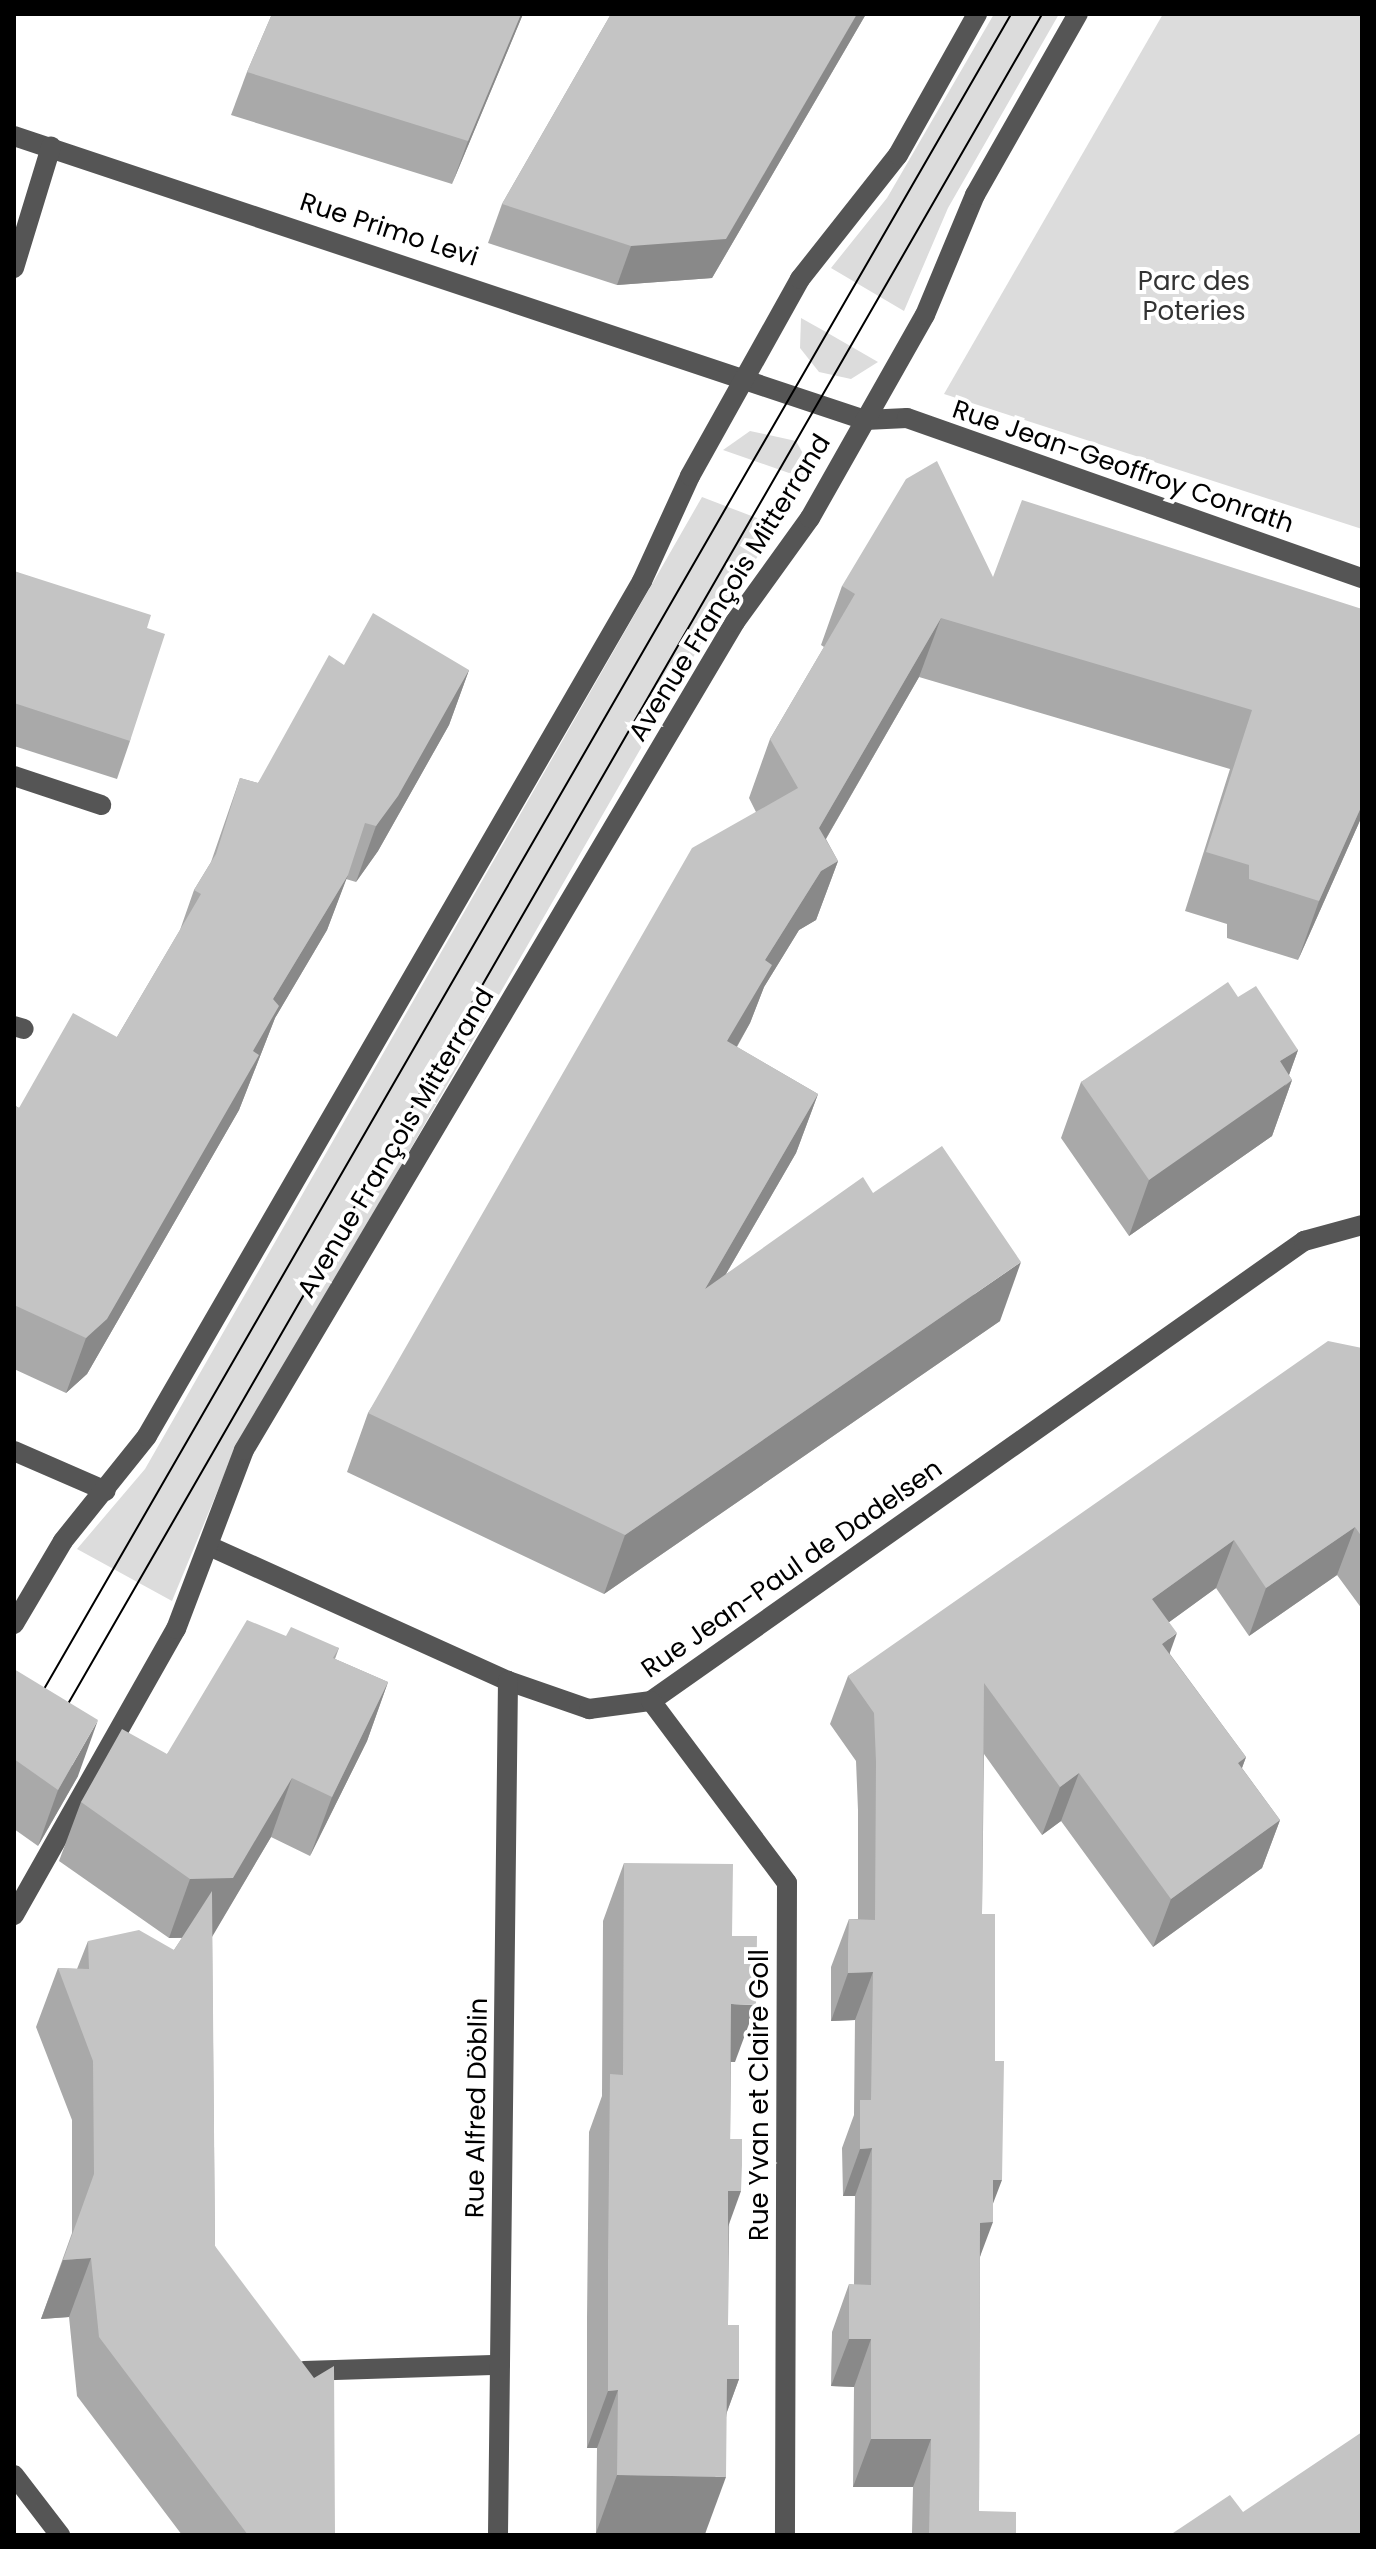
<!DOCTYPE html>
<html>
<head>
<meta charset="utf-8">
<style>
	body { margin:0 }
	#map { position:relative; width:1376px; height:2549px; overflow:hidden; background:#fff; font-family:Poppins,sans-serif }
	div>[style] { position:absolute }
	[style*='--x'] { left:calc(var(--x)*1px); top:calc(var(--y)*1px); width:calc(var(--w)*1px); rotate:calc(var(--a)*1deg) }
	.green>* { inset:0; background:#dcdcdc }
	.minor>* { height:20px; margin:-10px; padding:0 10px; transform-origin:10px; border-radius:10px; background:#555 }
	.tram>* { height:2px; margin:-1px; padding:0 1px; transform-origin:1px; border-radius:1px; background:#000 }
	.wall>* { inset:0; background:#a9a9a9 }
	.shaded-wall>* { inset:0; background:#898989 }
	.building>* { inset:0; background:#c4c4c4 }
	span { translate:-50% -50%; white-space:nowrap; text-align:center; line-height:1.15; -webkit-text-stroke:8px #fff; paint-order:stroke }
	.street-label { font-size:26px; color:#000 }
	.park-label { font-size:26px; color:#333 }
	.frame { position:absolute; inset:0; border:16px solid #000; pointer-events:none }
</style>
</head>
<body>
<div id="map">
	<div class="green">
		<i style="clip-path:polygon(994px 14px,1059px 14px,948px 208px,904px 311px,831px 268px,887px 198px)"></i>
		<i style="clip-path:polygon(1163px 14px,1362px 14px,1362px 529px,944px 394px)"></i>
		<i style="clip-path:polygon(801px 318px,826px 332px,878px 362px,851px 379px,819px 372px,800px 348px)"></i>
		<i style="clip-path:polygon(750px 431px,796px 441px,810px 466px,809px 480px,723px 450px)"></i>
		<i style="clip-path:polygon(702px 497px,780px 527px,729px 595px,227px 1468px,172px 1601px,77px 1549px,145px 1469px)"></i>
	</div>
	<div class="minor">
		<i style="--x:14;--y:136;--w:897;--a:18.46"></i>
		<i style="--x:865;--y:420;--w:42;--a:-2.7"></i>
		<i style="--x:907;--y:418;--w:482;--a:19.4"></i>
		<i style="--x:14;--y:268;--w:127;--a:-73"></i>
		<i style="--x:14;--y:776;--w:92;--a:18.4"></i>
		<i style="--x:14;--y:1026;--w:10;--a:17"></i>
		<i style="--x:14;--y:1451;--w:100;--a:23.5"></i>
		<i style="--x:209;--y:1546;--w:328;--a:24.3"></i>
		<i style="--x:508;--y:1681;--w:86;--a:19.1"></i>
		<i style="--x:589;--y:1709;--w:63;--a:-7.4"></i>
		<i style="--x:651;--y:1701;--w:799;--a:-35.16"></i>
		<i style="--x:1304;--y:1241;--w:60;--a:-15.4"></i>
		<i style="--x:14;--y:1624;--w:96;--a:-59.4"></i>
		<i style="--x:63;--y:1541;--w:134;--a:-51.3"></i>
		<i style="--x:147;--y:1436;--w:988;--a:-59.93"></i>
		<i style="--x:642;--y:581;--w:115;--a:-65.4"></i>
		<i style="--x:690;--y:476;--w:226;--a:-60.8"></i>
		<i style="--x:800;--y:279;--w:158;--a:-51.7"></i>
		<i style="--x:898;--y:155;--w:162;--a:-60.7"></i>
		<i style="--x:651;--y:1701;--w:227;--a:53.2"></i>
		<i style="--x:787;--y:1883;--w:652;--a:90.18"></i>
		<i style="--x:14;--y:1915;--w:329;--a:-60.5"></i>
		<i style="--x:176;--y:1629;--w:191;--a:-69.2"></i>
		<i style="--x:244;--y:1450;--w:963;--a:-59.33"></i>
		<i style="--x:735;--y:622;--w:128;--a:-54.2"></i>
		<i style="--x:810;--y:518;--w:233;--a:-60.5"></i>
		<i style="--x:925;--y:315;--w:130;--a:-67.4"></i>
		<i style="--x:975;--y:195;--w:208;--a:-60.4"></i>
		<i style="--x:304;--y:2371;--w:196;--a:-1.8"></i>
		<i style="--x:14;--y:2475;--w:76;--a:52.5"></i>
		<i style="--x:498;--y:2535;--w:854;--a:-89.33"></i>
	</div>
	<div class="tram">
		<i style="--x:57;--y:1723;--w:1973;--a:-60.04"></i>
		<i style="--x:14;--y:1741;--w:1994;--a:-60"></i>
	</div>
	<div class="wall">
		<i style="clip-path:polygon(272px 14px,523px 14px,452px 184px,231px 115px,247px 72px)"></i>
		<i style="clip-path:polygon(611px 14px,866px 14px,712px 278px,617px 285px,488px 243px,502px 204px)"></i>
		<i style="clip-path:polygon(14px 571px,147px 628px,130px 741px,117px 779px,14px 746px)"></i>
		<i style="clip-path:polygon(993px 577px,1362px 609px,1362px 816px,1298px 960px,1227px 938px,1227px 924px,1185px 911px,1230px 769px,919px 677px,826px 839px,838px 861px,816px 920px,799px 930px,764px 987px,750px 1023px,737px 1047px,818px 1094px,796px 1153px,726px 1274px,873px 1193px,1000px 1321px,604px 1594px,347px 1472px,368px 1413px,756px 812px,749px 798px,770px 739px,824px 647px,821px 645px,842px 586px)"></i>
		<i style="clip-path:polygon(344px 665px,469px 670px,449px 725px,378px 851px,356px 882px,346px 879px,327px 930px,275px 1018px,239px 1110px,87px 1374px,66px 1393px,14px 1369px,14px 1105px,19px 1108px,117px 1037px,180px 930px,194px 890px,211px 862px,240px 778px,258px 783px)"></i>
		<i style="clip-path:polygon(1238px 997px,1298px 1050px,1289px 1075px,1292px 1080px,1272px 1136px,1129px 1236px,1061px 1138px,1081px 1082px)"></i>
		<i style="clip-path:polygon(1362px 1348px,1362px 1609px,1337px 1575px,1249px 1636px,1216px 1588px,1169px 1622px,1170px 1654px,1246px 1757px,1242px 1768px,1280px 1820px,1262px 1868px,1153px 1947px,1061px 1821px,1042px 1835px,984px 1754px,982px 1914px,993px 2205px,980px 2257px,979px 2511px,1016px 2535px,866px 2535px,867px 2533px,912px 2533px,913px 2487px,853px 2487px,854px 2387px,831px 2386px,832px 2332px,849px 2284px,854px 2285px,855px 2196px,843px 2196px,842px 2148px,854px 2115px,855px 2020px,831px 2021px,831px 1967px,849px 1919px,858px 1919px,858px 1810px,856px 1761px,830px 1724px,848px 1676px)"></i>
		<i style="clip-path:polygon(286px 1636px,339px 1648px,335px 1659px,388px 1682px,367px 1741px,310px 1856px,271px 1837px,212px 1936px,215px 2246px,335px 2535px,182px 2535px,77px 2396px,69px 2317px,41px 2319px,72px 2233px,72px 2120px,36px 2027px,58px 1968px,77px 1969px,88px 1941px,174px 1950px,182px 1938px,169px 1938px,59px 1861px,81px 1802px,167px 1754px)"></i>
		<i style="clip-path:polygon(14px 1669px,78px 1776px,38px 1846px,14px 1829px)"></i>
		<i style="clip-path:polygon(624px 1863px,732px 1936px,735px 2062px,731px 2062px,728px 2325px,739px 2379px,727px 2412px,705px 2534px,596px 2533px,597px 2448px,587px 2448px,587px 2319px,589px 2132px,602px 2096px,603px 1921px)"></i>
	</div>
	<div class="shaded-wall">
		<i style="clip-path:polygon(521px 14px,523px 14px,452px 184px,468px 141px)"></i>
		<i style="clip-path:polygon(857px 14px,866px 14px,712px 278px,617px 285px,631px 246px)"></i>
		<i style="clip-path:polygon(941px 618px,919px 677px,798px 887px,819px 828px)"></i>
		<i style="clip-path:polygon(469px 670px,449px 725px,378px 851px,356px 882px,376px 826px)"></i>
		<i style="clip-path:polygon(1362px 805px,1362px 816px,1298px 960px,1319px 901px)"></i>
		<i style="clip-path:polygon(838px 861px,816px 920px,799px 930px,764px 987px,750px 1023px,706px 1100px,727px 1041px,765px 960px,821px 871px)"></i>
		<i style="clip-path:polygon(348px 875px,327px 930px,275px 1018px,239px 1110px,87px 1374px,66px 1393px,86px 1338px,273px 999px)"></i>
		<i style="clip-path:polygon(1298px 1050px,1285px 1086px,1292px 1080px,1272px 1136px,1129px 1236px,1149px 1180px,1280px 1061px)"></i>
		<i style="clip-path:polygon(818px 1094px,796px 1153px,683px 1348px,705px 1289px)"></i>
		<i style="clip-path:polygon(1021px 1262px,1000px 1321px,604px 1594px,625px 1535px)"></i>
		<i style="clip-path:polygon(1355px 1527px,1337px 1575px,1249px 1636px,1266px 1588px)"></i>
		<i style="clip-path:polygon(1234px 1540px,1216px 1588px,1135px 1647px,1152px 1599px)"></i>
		<i style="clip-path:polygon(1177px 1633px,1160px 1680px,1162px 1644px)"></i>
		<i style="clip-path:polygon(388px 1682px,367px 1741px,310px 1856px,332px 1797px)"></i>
		<i style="clip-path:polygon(98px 1720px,78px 1776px,38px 1846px,58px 1790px)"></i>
		<i style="clip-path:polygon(1246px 1757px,1228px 1805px,1238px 1763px)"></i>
		<i style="clip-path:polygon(1079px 1773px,1061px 1821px,1042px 1835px,1060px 1787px)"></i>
		<i style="clip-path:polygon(292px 1778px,271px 1837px,212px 1937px,169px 1938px,190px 1879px)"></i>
		<i style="clip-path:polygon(1280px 1820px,1262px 1868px,1153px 1947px,1171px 1899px)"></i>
		<i style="clip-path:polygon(873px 1972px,855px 2020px,831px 2021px,848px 1973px)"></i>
		<i style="clip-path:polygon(731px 2004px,756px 2005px,735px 2062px,710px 2061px)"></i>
		<i style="clip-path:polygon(872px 2148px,855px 2196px,843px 2196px,860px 2149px)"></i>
		<i style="clip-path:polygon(993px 2180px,1002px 2180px,986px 2222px,993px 2222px,975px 2270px,963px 2270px)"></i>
		<i style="clip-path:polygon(728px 2191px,741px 2191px,720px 2249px)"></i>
		<i style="clip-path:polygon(91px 2258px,69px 2317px,41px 2319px,63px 2260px)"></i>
		<i style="clip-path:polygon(849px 2339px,871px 2339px,854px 2387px,831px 2386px)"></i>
		<i style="clip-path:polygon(727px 2379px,739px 2379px,718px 2436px)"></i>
		<i style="clip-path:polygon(618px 2390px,597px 2448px,587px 2448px,608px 2391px)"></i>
		<i style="clip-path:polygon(871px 2439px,931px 2439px,913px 2487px,853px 2487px)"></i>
		<i style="clip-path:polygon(617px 2475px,726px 2477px,705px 2534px,596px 2533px)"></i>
	</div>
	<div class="building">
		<i style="clip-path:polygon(272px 14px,521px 14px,468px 141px,247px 72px)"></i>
		<i style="clip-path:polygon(611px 14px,857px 14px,726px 239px,631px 246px,502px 204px)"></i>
		<i style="clip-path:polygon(937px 461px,993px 577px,1022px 500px,1362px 609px,1362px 805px,1319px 901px,1249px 879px,1249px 865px,1206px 852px,1252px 710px,941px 618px,819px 828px,838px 861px,821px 871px,765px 960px,772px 965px,727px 1041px,818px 1094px,705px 1289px,863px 1177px,873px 1193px,942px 1146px,1021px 1262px,625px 1535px,368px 1413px,692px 848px,798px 788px,770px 739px,855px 594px,842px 586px,906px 479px)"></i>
		<i style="clip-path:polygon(14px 571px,151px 615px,147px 628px,165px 634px,130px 741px,14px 703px)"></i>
		<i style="clip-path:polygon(373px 613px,469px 670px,398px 796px,376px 826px,365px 823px,348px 875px,273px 999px,279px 1006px,253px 1051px,259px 1055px,107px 1319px,86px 1338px,14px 1305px,14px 1105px,19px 1108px,73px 1013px,117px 1037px,201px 894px,194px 890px,216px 854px,240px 778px,258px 783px,329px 655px,344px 665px)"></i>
		<i style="clip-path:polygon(1228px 982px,1238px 997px,1256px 986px,1298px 1050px,1280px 1061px,1292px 1080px,1149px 1180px,1081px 1082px)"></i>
		<i style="clip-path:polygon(1328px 1341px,1362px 1348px,1362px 1537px,1355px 1527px,1266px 1588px,1234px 1540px,1152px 1599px,1177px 1633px,1162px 1644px,1246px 1757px,1238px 1763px,1280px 1820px,1171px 1899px,1079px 1773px,1060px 1787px,984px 1683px,982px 1914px,995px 1914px,995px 2061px,1004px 2061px,1002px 2180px,993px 2180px,993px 2222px,980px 2223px,979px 2511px,1016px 2512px,1016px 2535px,867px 2535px,867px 2533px,929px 2534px,931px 2439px,871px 2439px,871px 2339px,849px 2339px,849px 2284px,871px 2285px,872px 2148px,860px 2149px,860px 2100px,871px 2100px,873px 1972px,848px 1973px,848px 1944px,849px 1919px,875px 1920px,876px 1762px,874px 1713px,848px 1676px)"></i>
		<i style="clip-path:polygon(247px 1620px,286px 1636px,291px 1627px,339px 1648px,333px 1658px,388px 1682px,332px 1797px,292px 1778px,233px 1878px,190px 1879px,81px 1802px,122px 1729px,167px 1754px)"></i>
		<i style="clip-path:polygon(14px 1669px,98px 1720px,58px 1790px,14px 1759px)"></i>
		<i style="clip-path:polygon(624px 1863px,733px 1864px,732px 1936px,757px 1936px,756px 2005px,731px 2004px,730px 2139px,742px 2139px,742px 2165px,741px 2191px,728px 2191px,728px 2325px,739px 2325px,739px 2379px,727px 2379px,726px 2477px,617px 2475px,618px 2390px,608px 2391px,608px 2261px,610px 2074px,623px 2075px)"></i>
		<i style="clip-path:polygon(212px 1891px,215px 2246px,314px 2378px,334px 2366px,335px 2535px,248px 2535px,99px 2337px,91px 2258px,63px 2260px,94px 2174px,93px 2061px,58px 1968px,89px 1969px,88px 1941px,139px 1930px,174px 1950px)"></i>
		<i style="clip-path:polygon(1362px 2432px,1362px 2535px,1170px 2535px,1230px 2495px,1243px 2512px)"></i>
	</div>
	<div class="street-label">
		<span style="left:389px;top:230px;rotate:18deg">Rue Primo Levi</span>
		<span style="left:1123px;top:467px;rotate:19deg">Rue Jean-Geoffroy Conrath</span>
		<span style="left:730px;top:588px;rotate:-58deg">Avenue François Mitterrand</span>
		<span style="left:396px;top:1143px;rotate:-59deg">Avenue François Mitterrand</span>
		<span style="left:792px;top:1569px;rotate:-35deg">Rue Jean-Paul de Dadelsen</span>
		<span style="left:760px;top:2095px;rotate:-90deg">Rue Yvan et Claire Goll</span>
		<span style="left:477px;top:2108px;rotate:-89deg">Rue Alfred Döblin</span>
	</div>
	<div class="park-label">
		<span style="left:1194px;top:297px">Parc des<br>Poteries</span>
	</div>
	<div class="frame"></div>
</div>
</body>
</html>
